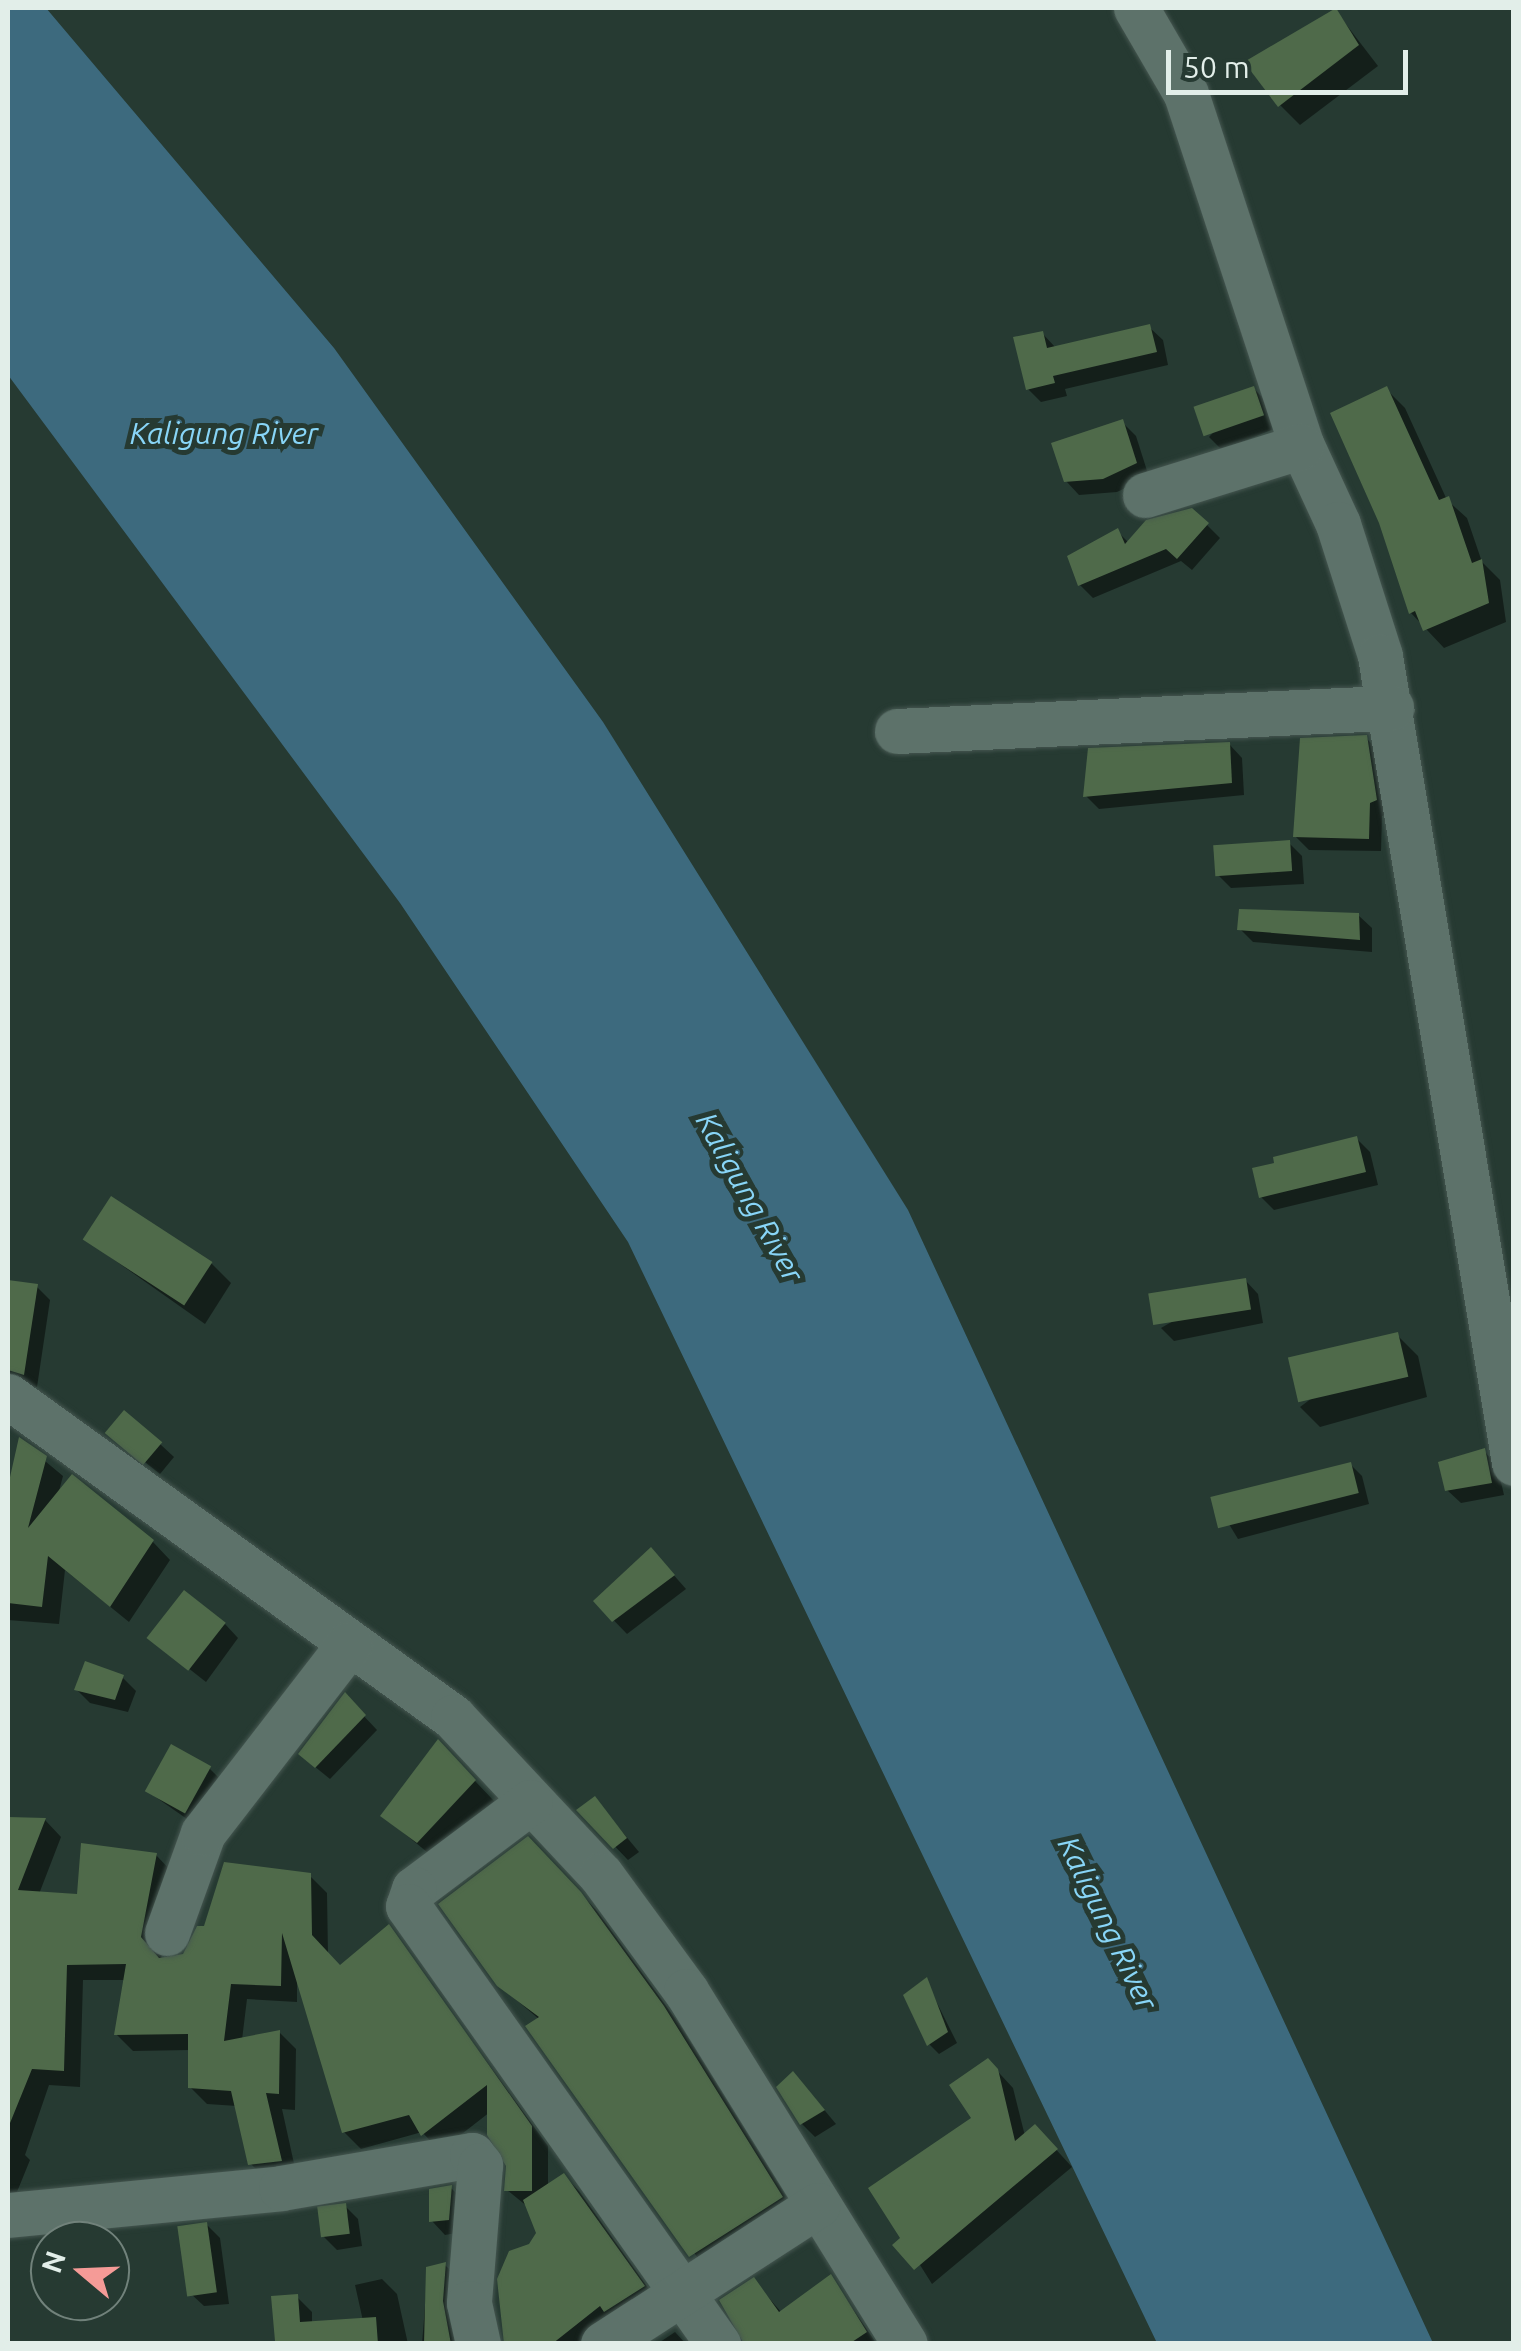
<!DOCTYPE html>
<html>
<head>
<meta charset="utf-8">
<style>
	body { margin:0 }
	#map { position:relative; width:1521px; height:2351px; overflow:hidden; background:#263a32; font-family:Ubuntu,sans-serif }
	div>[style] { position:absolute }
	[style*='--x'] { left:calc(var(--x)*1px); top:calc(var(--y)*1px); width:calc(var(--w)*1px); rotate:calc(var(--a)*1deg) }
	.water>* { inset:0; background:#3d6a7e }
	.shadow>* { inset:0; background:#0007 }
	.building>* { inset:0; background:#4f6a4a; transform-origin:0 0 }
	.roads { filter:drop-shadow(0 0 2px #455650) drop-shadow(0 0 2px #455650) }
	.minor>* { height:45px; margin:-22.5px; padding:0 22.5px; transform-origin:22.5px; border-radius:22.5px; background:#5d726a }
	span { translate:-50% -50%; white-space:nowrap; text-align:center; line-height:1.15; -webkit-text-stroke:10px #263a32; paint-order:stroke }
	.water-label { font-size:30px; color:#88d5f7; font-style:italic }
	.frame { position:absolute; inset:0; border:10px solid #e2eee9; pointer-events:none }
	.north { position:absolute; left:30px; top:2221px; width:100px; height:100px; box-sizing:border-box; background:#263a32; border:2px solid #71827b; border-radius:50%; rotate:289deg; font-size:28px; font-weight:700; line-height:40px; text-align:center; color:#e2eee9 }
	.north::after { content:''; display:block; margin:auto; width:35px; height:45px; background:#f59b97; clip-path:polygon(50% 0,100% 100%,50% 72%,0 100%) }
	.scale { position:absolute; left:1166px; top:50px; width:242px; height:45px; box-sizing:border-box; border:5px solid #e2eee9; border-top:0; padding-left:12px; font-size:30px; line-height:35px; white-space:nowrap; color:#e2eee9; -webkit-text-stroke:8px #263a32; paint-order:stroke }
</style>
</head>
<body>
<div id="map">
	<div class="water">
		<i style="clip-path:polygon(8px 8px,46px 8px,334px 348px,603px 722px,908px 1210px,1433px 2343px,1157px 2343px,628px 1242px,400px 903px,8px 375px)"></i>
	</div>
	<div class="shadow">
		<i style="clip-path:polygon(1335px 10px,1378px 66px,1300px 125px,1280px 105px)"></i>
		<i style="clip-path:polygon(1149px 327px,1163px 340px,1168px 365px,1065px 389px,1067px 396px,1041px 402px,1028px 389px,1042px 333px,1055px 347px)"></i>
		<i style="clip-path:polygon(1254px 389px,1267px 402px,1276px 428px,1222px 450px,1209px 437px)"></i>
		<i style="clip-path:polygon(1386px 389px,1405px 408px,1447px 500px,1467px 518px,1482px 562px,1500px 580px,1506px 622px,1444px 648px,1411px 613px)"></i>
		<i style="clip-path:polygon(1122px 422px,1136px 436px,1149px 477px,1117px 492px,1079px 495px,1066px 481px)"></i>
		<i style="clip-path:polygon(1207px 525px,1220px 538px,1192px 570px,1181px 561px,1093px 598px,1080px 585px,1118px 532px,1129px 543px)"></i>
		<i style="clip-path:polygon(1366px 738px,1379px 751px,1389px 813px,1382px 816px,1381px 851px,1309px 850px,1295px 836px)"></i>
		<i style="clip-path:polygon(1229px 744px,1242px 758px,1244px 795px,1099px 809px,1086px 796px)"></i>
		<i style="clip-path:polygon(1289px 843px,1302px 856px,1304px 884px,1231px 888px,1218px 875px)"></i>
		<i style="clip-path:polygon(1358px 915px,1372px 928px,1372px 952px,1253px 942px,1240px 929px)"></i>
		<i style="clip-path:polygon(1357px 1139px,1370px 1152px,1378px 1185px,1274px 1210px,1261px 1197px)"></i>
		<i style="clip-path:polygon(86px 1240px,211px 1263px,231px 1283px,205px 1324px)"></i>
		<i style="clip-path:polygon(1245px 1280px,1258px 1294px,1263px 1323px,1174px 1341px,1161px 1328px)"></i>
		<i style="clip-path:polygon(8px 1282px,37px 1287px,50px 1300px,37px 1387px,8px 1381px)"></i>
		<i style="clip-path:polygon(1397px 1335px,1418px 1356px,1427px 1397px,1320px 1427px,1300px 1407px)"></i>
		<i style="clip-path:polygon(108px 1433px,160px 1444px,174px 1457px,160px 1474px)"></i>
		<i style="clip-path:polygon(21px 1441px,63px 1476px,58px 1495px,153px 1542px,170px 1560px,129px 1622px,65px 1570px,59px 1624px,8px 1620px,8px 1496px)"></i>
		<i style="clip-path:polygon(1484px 1451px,1497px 1465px,1504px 1495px,1461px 1503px,1447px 1490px)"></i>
		<i style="clip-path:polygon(1351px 1465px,1362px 1476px,1369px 1504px,1238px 1539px,1215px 1501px)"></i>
		<i style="clip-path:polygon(664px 1564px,686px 1589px,627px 1634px,596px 1602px)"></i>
		<i style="clip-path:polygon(225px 1624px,238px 1638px,206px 1682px,155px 1642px)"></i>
		<i style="clip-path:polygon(122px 1677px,136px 1691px,128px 1712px,90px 1703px,77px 1690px)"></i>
		<i style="clip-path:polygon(345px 1696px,377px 1730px,330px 1779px,314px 1766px)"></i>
		<i style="clip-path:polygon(458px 1763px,494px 1801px,438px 1861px,383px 1816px)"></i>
		<i style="clip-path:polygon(209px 1768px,223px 1782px,197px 1826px,147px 1791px)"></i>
		<i style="clip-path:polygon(595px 1799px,639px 1852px,628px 1860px,580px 1810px)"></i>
		<i style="clip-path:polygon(8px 1819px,45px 1820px,61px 1837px,39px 1894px,79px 1897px,156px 1855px,172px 1872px,161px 1960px,185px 1956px,310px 1876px,327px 1893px,328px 1955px,340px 1968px,389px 1928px,548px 2146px,548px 2187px,564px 2176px,579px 2191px,658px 2302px,598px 2344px,504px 2344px,539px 2233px,528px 2207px,507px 2190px,509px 2165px,490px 2112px,440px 2151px,422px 2132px,361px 2149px,344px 2132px,297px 1979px,297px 2002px,247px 1999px,242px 2040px,279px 2032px,296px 2049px,295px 2110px,282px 2109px,297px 2177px,268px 2181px,251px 2164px,237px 2106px,207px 2104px,190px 2087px,190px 2050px,133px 2051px,116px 2034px,125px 1980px,83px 1980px,80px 2087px,49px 2085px,25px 2155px,30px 2160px,8px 2214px)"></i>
		<i style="clip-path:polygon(545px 1856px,597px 1911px,680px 2025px,797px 2214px,707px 2272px,540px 2020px,499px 1985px)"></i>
		<i style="clip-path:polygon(926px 1981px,957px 2043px,939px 2054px,929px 2044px)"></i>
		<i style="clip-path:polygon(988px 2061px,1013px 2088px,1025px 2136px,1051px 2144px,1072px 2167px,932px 2284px,903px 2238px,974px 2118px)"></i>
		<i style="clip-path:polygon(806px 2088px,836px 2124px,815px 2137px,802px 2124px)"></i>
		<i style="clip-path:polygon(451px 2188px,464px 2201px,462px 2232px,445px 2235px,432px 2221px)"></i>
		<i style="clip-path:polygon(345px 2206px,358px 2219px,362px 2246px,337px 2250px,323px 2236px)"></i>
		<i style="clip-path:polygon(206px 2224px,220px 2238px,229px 2304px,204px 2306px,190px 2293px)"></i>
		<i style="clip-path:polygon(445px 2265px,460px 2280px,460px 2344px,422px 2344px,428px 2269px)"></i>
		<i style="clip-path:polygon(831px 2278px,877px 2344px,745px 2344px,754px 2281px,782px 2313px)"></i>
		<i style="clip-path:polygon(382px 2279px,397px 2294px,408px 2344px,277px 2344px,274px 2298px,297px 2297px,312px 2312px,312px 2324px,363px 2321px,355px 2285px)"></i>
		<i style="clip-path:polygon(675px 2332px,686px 2344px,657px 2344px)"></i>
	</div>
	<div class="building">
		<i style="clip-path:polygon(1336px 8px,1359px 45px,1278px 107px,1244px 62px)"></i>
		<i style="clip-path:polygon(1150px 324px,1157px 352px,1053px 376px,1055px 383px,1026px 390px,1013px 337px,1043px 331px,1047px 348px)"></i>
		<i style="left:1254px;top:386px;width:31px;height:64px;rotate:71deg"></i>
		<i style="clip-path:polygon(1387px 386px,1439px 500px,1449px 496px,1472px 563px,1482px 559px,1489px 603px,1423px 631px,1415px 611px,1409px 614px,1379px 523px,1330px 413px)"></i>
		<i style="clip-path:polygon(1123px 419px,1137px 463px,1103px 479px,1064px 482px,1051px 443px)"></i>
		<i style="clip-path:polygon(1192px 508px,1209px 523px,1177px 559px,1166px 549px,1078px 586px,1067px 556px,1118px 528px,1125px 544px,1146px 520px)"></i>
		<i style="clip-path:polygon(1367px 735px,1377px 800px,1370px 803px,1369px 839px,1293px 837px,1300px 738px)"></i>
		<i style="clip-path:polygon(1230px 742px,1232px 783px,1083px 797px,1088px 748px)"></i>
		<i style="left:1290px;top:840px;width:31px;height:77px;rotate:86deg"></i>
		<i style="clip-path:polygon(1239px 909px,1359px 913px,1360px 940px,1237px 930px)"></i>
		<i style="clip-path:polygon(1357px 1136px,1366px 1172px,1259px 1198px,1252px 1168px,1274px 1163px,1273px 1157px)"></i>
		<i style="left:111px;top:1196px;width:121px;height:52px;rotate:33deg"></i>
		<i style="left:1246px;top:1278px;width:32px;height:99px;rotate:81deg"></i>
		<i style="clip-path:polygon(8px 1280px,38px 1284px,24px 1375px,8px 1370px)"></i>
		<i style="left:1398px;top:1332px;width:46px;height:113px;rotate:77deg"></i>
		<i style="left:124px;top:1410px;width:50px;height:30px;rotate:40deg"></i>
		<i style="clip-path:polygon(19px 1437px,47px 1456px,28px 1528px,72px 1474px,154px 1540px,110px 1607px,48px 1556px,42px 1607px,8px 1603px,8px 1486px)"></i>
		<i style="clip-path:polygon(1485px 1448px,1492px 1483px,1445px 1491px,1438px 1462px)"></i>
		<i style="left:1351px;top:1462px;width:32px;height:145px;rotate:76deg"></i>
		<i style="clip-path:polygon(651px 1547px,675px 1575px,612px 1622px,593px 1601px)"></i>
		<i style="left:184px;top:1590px;width:53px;height:61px;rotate:38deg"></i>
		<i style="clip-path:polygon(85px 1661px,124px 1675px,115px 1700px,74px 1690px)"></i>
		<i style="clip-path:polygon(345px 1692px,366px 1715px,315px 1768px,298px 1754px)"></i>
		<i style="clip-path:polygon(438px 1739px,476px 1780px,417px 1843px,380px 1816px)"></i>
		<i style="left:171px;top:1744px;width:46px;height:54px;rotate:29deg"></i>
		<i style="clip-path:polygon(595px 1796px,627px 1838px,613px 1849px,576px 1810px)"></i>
		<i style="clip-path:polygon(8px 1817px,46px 1818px,18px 1890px,77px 1894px,81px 1843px,157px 1853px,141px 1937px,159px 1958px,183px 1954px,197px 1926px,204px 1926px,224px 1862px,311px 1873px,312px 1935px,340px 1965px,389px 1924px,532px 2126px,532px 2191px,504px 2191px,506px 2166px,487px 2135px,487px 2085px,421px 2136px,409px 2115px,342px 2133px,282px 1933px,281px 1986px,231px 1984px,224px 2041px,280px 2030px,279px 2094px,266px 2093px,282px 2161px,248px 2165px,231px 2091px,188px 2088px,188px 2034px,114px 2035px,126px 1964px,67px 1965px,64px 2071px,32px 2069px,8px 2128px)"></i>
		<i style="clip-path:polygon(528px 1836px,581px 1892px,664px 2006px,783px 2197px,689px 2257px,525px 2026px,539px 2017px,497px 1986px,438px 1904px)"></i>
		<i style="clip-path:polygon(927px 1977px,948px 2032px,927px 2046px,903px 1995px)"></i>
		<i style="clip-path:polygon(988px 2058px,998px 2069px,1015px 2141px,1035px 2124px,1058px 2149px,914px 2270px,892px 2245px,900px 2238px,868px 2188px,971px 2118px,949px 2085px)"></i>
		<i style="clip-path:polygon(793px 2071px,825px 2110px,800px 2125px,776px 2087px)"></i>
		<i style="clip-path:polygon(564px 2173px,645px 2286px,604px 2312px,600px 2306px,552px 2344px,504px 2344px,497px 2279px,509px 2251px,529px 2244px,536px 2233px,523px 2200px)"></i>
		<i style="clip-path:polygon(452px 2185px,449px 2220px,429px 2222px,429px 2189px)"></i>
		<i style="left:346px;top:2203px;width:31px;height:29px;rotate:83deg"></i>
		<i style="left:207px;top:2222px;width:71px;height:30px;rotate:82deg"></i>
		<i style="clip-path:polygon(446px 2262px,443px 2301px,451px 2344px,424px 2344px,426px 2267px)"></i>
		<i style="clip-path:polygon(831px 2274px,867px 2332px,849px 2344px,744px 2344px,719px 2300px,754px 2277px,779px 2312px)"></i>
		<i style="clip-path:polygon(298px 2294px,300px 2322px,376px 2317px,378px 2344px,275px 2341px,271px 2296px)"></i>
	</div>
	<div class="roads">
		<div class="minor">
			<i style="--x:1136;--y:8;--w:99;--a:59.8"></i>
			<i style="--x:1186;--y:94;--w:371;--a:71.8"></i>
			<i style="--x:1302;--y:446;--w:86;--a:65.2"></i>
			<i style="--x:1338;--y:524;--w:139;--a:72.3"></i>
			<i style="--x:1380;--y:656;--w:818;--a:80.57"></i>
			<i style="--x:1145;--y:495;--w:164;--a:-17.3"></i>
			<i style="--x:897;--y:731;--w:495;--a:-2.7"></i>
			<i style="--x:8;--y:1396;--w:549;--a:35.8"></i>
			<i style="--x:453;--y:1717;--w:216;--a:46.9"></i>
			<i style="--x:601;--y:1875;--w:144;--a:53.8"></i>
			<i style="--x:686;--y:1991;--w:415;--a:58.2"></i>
			<i style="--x:530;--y:1802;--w:145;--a:143.1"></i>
			<i style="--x:414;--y:1889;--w:18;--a:109"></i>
			<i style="--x:408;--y:1906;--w:537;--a:54.71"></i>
			<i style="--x:167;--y:1933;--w:106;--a:-70.2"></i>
			<i style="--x:203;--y:1833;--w:239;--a:-52.3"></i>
			<i style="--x:8;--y:2215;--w:274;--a:-5.6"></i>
			<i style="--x:281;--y:2188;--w:194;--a:-9.8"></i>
			<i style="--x:472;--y:2155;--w:13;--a:51"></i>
			<i style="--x:480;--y:2165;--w:138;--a:94.6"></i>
			<i style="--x:469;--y:2303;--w:42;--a:77.6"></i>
			<i style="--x:603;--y:2344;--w:256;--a:-32.9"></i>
		</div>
	</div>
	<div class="water-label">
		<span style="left:224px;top:433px">Kaligung River</span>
		<span style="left:750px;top:1197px;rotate:61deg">Kaligung River</span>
		<span style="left:1108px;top:1923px;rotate:64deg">Kaligung River</span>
	</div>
	<div class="frame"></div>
	<div class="north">N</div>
	<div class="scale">50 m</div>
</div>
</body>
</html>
